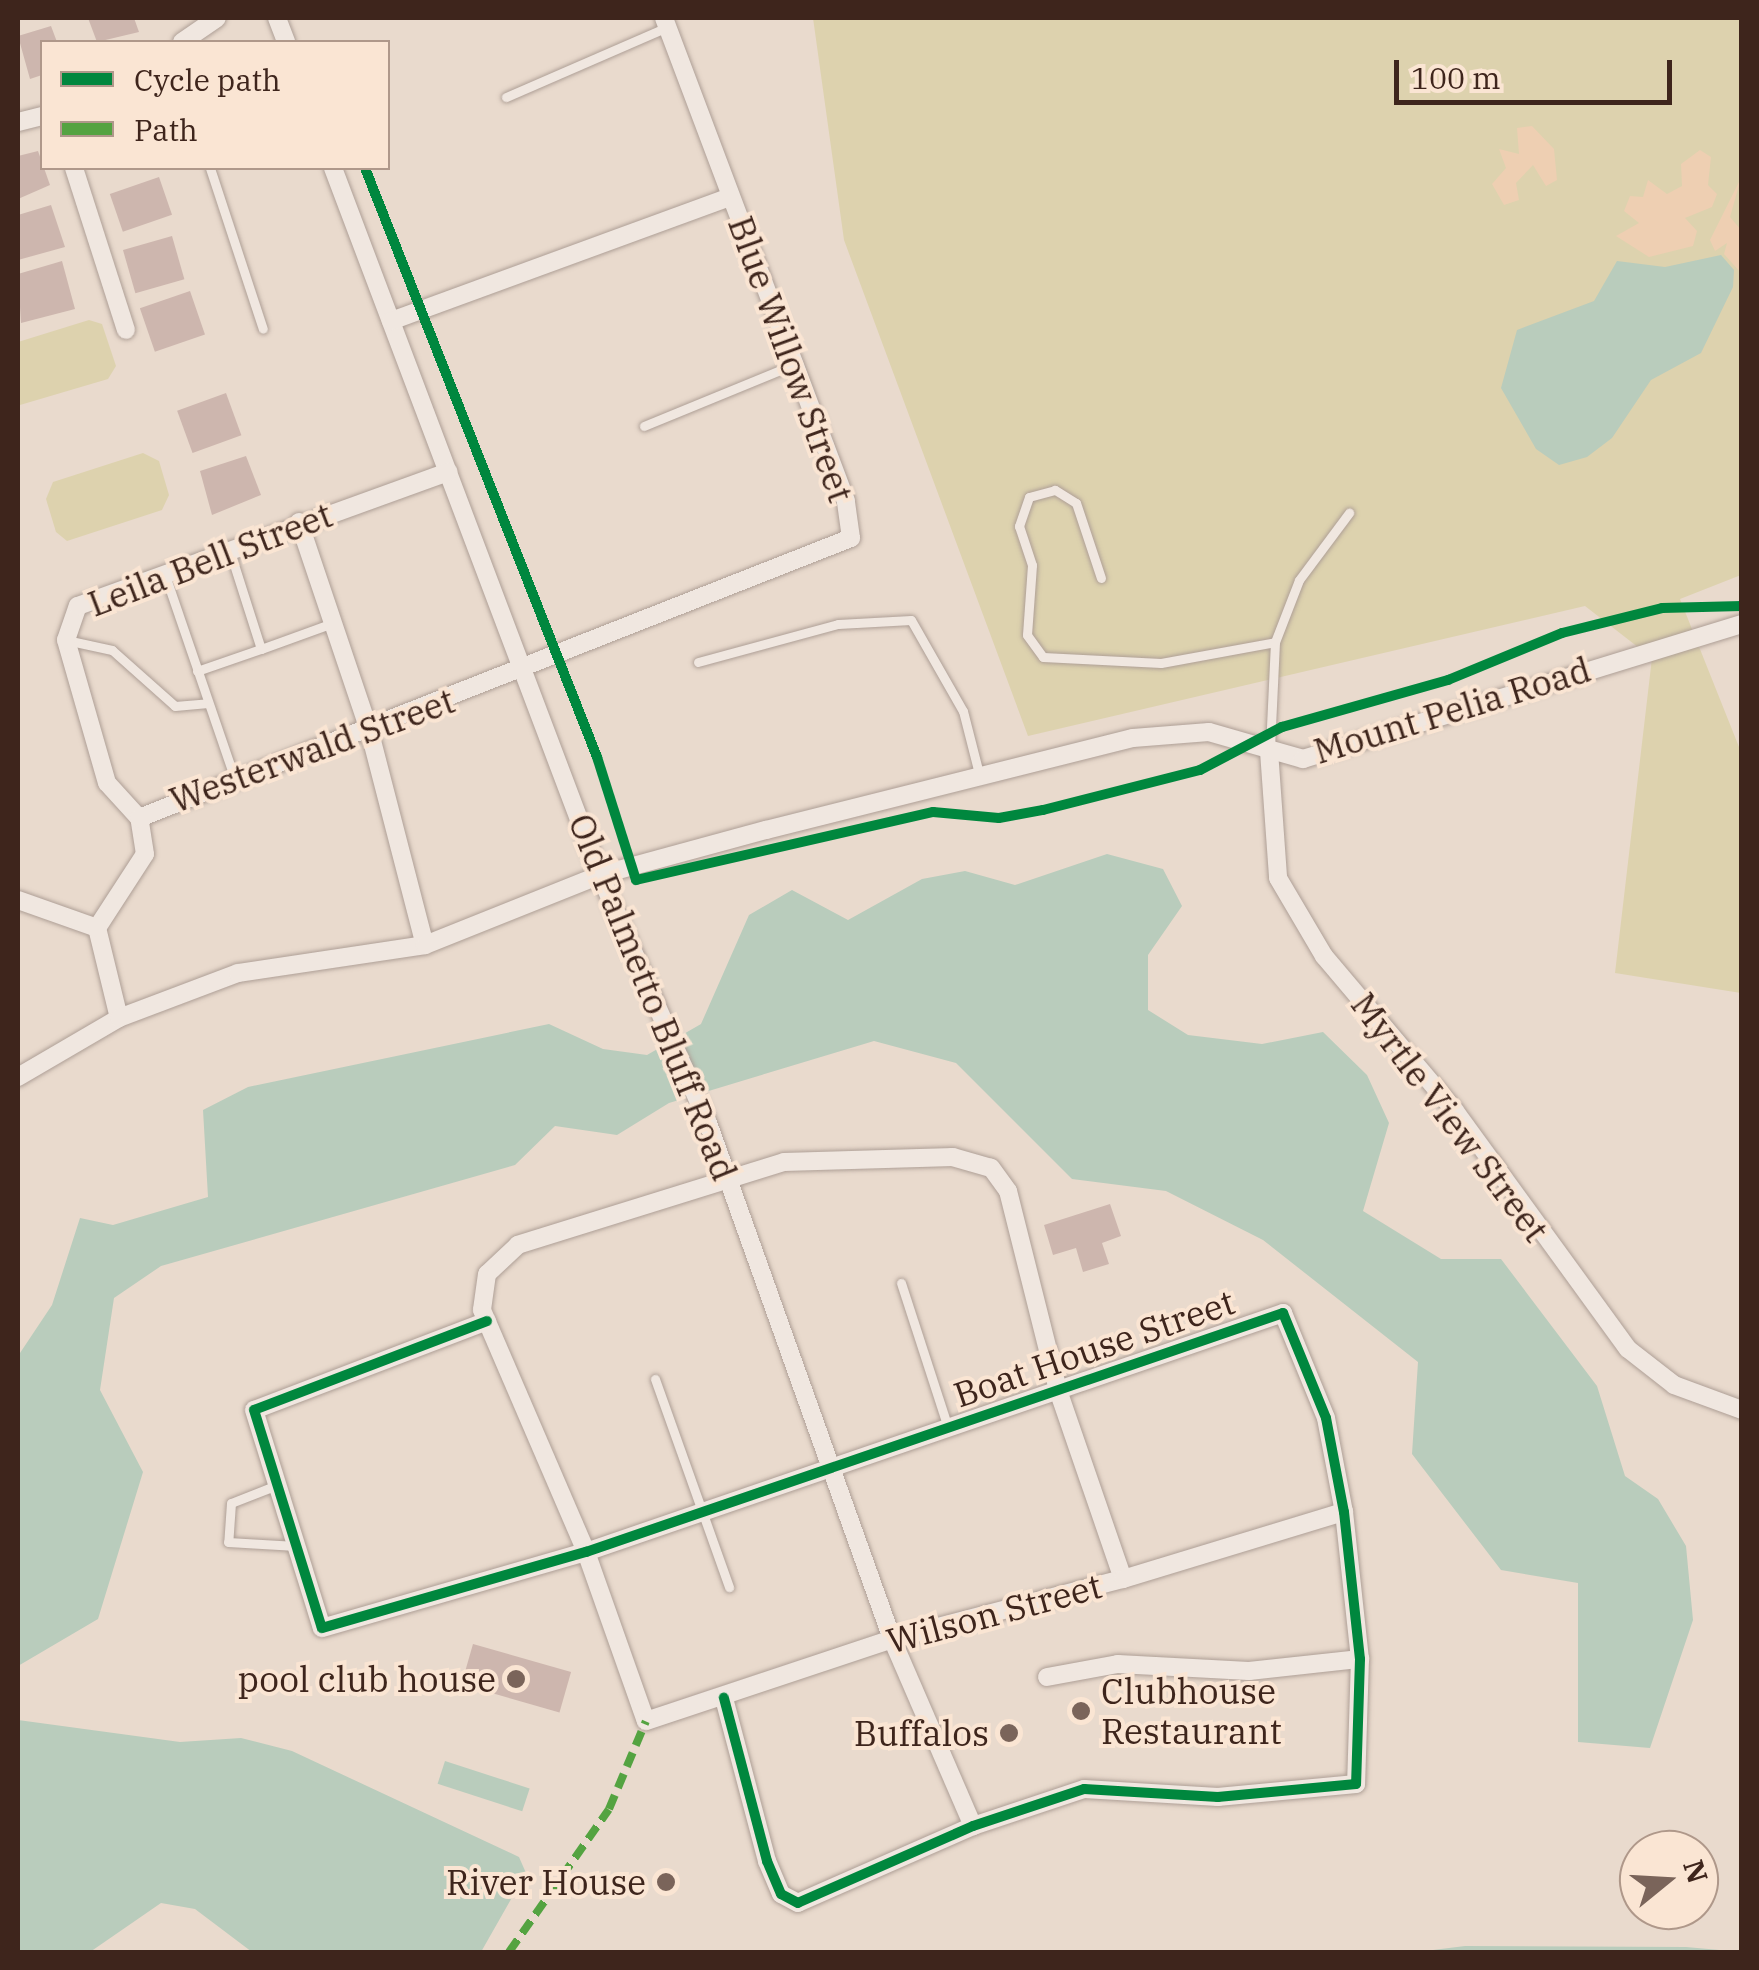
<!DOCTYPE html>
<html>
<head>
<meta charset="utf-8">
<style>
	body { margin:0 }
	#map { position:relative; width:1759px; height:1970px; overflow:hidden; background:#e9dacd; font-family:"IBM Plex Serif",serif }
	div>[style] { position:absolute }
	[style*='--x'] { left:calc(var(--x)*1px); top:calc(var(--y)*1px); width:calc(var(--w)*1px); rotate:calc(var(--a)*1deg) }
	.green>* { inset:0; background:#ddd2ae }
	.sand>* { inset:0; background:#eecfb2 }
	.water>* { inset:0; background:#b9ccbc; transform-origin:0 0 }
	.building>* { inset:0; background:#cdb6ae; transform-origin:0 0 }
	.roads { filter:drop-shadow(0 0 2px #ae9f96) drop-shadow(0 0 2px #ae9f96) }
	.service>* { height:9px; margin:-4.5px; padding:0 4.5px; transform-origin:4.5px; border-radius:4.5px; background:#f0e7e0 }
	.minor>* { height:18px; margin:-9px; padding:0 9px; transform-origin:9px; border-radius:9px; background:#f0e7e0 }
	.quiet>* { height:8px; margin-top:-4px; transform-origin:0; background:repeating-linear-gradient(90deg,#54a341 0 15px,transparent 0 23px) }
	.cycleway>* { height:10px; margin:-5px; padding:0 5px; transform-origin:5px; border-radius:5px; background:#00873e }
	.dots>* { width:28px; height:28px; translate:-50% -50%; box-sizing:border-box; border:5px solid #fae5d3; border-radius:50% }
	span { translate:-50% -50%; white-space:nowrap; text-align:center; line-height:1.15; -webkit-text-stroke:8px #fae5d3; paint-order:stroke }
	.street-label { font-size:35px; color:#3e251c }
	.poi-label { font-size:35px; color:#3e251c }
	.right { translate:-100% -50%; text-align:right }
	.left { translate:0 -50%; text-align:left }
	.frame { position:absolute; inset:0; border:20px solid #3e251c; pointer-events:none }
	.legend { position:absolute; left:40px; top:40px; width:350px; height:130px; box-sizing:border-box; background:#fae5d3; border:2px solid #af988a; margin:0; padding:12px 18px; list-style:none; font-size:30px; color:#3e251c }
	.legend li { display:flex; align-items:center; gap:20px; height:50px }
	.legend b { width:50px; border:2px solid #af988a }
	.north { position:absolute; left:1619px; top:1830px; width:100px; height:100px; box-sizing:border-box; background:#fae5d3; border:2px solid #af988a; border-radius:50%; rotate:72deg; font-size:28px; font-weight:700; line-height:40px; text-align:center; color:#3e251c }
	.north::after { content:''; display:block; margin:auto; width:35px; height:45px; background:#7a645a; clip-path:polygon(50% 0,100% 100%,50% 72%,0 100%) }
	.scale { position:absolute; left:1394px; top:60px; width:278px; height:45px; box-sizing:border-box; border:5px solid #3e251c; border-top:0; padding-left:12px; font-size:30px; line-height:35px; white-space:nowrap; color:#3e251c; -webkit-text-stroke:8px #fae5d3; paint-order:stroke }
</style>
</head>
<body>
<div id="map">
	<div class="green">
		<i style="clip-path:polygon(813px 18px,1741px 18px,1741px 575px,1680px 599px,1741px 752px,1741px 993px,1615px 973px,1652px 658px,1585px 606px,1028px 736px,844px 240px)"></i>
		<i style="clip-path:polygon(89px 320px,102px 324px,116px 366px,108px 379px,20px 405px,18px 342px)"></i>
		<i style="clip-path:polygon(143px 453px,159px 461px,169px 495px,162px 510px,67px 541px,56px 532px,46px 499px,53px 482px)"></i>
	</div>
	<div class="sand">
		<i style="clip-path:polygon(1532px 126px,1554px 149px,1557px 180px,1546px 186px,1533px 165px,1516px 183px,1519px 200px,1504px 205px,1492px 184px,1506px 168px,1499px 149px,1519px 154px,1517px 128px)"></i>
		<i style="clip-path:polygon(1700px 150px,1711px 157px,1708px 185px,1717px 194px,1712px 207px,1685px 218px,1697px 231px,1693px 246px,1649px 257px,1616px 236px,1639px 223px,1624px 211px,1630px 196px,1643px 197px,1648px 180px,1667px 194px,1682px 186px,1681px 164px)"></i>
		<i style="clip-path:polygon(1741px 178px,1730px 217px,1741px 230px,1741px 273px,1724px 254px,1727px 243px,1715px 251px,1710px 240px)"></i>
	</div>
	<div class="water">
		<i style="clip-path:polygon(1721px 255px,1734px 270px,1733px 287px,1701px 353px,1651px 380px,1612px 438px,1587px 457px,1559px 465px,1536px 449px,1501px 388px,1517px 330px,1594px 301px,1617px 261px,1665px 267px)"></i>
		<i style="clip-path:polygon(1107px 854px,1163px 869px,1182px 906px,1148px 955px,1148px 1010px,1188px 1035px,1262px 1044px,1323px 1032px,1367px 1075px,1389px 1123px,1363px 1211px,1441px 1259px,1501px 1259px,1597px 1386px,1625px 1476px,1658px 1499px,1686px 1546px,1693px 1620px,1650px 1748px,1578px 1742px,1578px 1583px,1501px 1570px,1412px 1454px,1418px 1362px,1263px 1240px,1166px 1191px,1072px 1179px,956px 1063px,874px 1041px,669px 1103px,617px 1135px,555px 1126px,515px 1165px,161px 1266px,114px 1298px,100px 1390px,143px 1472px,98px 1619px,18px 1666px,18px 1356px,52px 1305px,80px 1218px,113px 1225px,208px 1197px,203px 1110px,248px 1087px,549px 1024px,603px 1049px,647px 1055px,701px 1024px,749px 915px,792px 890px,848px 920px,922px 879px,965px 871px,1015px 885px)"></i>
		<i style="clip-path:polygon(18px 1720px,180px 1742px,241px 1738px,292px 1751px,519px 1857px,526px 1873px,481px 1952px,252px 1952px,195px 1909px,161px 1903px,90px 1952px,18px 1952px)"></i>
		<i style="left:445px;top:1761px;width:89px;height:24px;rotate:18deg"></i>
		<i style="clip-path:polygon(1465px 1946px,1686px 1947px,1742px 1952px,1417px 1952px)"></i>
	</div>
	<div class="building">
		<i style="clip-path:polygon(88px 18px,134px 18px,139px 32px,97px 42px)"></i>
		<i style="clip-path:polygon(51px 26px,57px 42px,42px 42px,42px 75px,30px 79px,18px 36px)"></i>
		<i style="clip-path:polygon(38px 151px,50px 185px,18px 199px,18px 156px)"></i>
		<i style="left:159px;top:177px;width:40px;height:52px;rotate:71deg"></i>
		<i style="clip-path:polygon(51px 205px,65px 247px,18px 260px,18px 215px)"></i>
		<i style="left:172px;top:236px;width:45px;height:51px;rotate:74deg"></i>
		<i style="clip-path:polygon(62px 261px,75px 309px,21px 323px,18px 274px)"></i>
		<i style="left:190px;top:291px;width:46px;height:53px;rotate:71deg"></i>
		<i style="left:226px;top:393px;width:45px;height:52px;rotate:70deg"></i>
		<i style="clip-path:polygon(246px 456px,261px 495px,212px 515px,200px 471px)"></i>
		<i style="clip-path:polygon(1110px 1204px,1121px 1236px,1102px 1243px,1109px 1264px,1083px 1272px,1076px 1248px,1053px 1255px,1044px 1225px)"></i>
		<i style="left:473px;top:1644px;width:102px;height:42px;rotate:16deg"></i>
	</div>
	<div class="roads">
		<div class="service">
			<i style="--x:506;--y:97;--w:176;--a:-23.5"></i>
			<i style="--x:210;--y:168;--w:169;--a:71.8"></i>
			<i style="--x:644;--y:426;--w:161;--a:-22.3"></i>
			<i style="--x:165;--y:575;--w:216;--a:71.1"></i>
			<i style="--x:1101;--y:578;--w:79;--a:-108.4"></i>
			<i style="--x:1076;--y:503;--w:25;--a:-148"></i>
			<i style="--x:1055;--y:490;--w:27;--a:165"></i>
			<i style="--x:1029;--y:497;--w:31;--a:109"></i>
			<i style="--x:1019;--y:526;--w:41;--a:71.6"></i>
			<i style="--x:1032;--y:565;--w:70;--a:94.1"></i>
			<i style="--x:1027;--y:635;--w:27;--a:54"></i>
			<i style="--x:1043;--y:657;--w:118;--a:2.9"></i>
			<i style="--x:1161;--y:663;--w:116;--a:-10.4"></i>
			<i style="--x:66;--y:640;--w:47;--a:12.3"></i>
			<i style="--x:112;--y:650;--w:84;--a:41.6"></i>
			<i style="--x:175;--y:706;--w:33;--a:-5"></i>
			<i style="--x:261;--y:649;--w:77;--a:-19.9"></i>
			<i style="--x:698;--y:662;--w:145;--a:-15.2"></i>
			<i style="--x:838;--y:624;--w:73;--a:-3.1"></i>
			<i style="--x:911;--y:620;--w:105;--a:60.3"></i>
			<i style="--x:963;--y:711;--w:65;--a:75.7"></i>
			<i style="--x:197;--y:671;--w:68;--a:-19"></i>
			<i style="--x:261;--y:649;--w:102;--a:-107.7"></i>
			<i style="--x:1270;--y:748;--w:106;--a:-87.3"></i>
			<i style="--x:1275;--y:642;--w:66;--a:-68.8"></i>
			<i style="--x:1299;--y:580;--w:84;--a:-53.3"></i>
			<i style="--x:901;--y:1283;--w:152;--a:72"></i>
			<i style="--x:655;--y:1379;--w:221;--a:70.4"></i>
			<i style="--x:277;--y:1485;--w:49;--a:158.6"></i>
			<i style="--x:231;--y:1503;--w:39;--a:94"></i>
			<i style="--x:228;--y:1542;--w:68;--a:3.4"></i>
		</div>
		<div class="minor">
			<i style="--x:277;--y:18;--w:26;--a:69"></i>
			<i style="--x:182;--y:42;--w:42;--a:-34.4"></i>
			<i style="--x:18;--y:122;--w:25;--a:-14"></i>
			<i style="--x:74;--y:168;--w:170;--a:72.2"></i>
			<i style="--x:333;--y:168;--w:756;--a:69.31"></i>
			<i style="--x:600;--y:875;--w:270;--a:66.5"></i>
			<i style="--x:708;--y:1123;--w:548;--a:70.37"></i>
			<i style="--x:892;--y:1639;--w:204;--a:66.6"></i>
			<i style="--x:391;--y:321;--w:361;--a:-20.1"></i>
			<i style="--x:299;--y:522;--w:223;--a:71.4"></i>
			<i style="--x:370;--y:733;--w:219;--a:75.5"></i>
			<i style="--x:1269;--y:751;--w:127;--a:85.9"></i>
			<i style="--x:1278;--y:878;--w:91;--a:59.5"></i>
			<i style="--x:1324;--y:956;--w:203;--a:49.8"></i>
			<i style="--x:1455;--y:1111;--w:294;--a:54"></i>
			<i style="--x:1628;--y:1349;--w:58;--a:38"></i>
			<i style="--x:1674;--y:1385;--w:72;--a:20.2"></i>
			<i style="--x:139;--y:818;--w:47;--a:-132.4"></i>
			<i style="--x:107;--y:783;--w:149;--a:-106"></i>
			<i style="--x:66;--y:640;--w:36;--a:-71"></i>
			<i style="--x:78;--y:606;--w:394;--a:-19.9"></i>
			<i style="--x:18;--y:900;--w:84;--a:19.5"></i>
			<i style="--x:119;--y:1018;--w:93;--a:-103.7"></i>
			<i style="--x:97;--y:928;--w:88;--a:-57"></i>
			<i style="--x:145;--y:854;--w:36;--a:-99"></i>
			<i style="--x:139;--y:818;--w:765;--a:-21.47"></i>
			<i style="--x:851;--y:538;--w:37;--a:-98"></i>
			<i style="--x:846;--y:501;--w:516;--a:-110.65"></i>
			<i style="--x:18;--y:1077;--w:117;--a:-30.3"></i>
			<i style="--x:119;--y:1018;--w:127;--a:-20.7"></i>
			<i style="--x:238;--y:973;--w:189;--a:-8.5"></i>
			<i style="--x:425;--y:945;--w:188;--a:-21.8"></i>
			<i style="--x:600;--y:875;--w:172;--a:-15.2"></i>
			<i style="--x:766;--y:830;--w:378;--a:-14.1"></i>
			<i style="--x:1133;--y:738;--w:76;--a:-4.5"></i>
			<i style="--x:1209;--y:732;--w:98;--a:16"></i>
			<i style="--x:1303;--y:759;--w:459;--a:-17.1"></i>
			<i style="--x:487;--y:1321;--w:249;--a:159.1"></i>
			<i style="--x:254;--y:1410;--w:228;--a:72.7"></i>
			<i style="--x:322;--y:1628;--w:275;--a:-16.1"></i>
			<i style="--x:586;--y:1552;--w:737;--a:-18.93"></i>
			<i style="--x:1283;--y:1313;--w:113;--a:67.7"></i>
			<i style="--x:1326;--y:1418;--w:96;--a:79.2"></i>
			<i style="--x:1344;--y:1512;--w:148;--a:83.8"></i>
			<i style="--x:1360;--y:1659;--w:125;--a:91.8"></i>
			<i style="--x:1356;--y:1784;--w:139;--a:174.6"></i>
			<i style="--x:1218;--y:1797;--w:134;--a:-176.6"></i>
			<i style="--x:1084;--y:1789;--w:117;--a:161.6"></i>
			<i style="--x:973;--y:1826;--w:191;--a:156.3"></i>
			<i style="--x:798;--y:1903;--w:19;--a:-152"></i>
			<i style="--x:781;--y:1894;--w:36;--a:-113"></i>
			<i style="--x:767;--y:1861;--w:169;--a:-104.8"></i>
			<i style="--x:1123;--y:1579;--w:200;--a:-109"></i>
			<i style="--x:1058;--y:1390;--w:205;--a:-104.1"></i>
			<i style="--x:1008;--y:1191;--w:29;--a:-126"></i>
			<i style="--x:991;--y:1168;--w:40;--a:-164"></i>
			<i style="--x:953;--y:1157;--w:169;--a:178.3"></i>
			<i style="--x:784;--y:1162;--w:279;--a:162.7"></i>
			<i style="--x:518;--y:1245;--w:42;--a:136.9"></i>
			<i style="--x:487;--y:1274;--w:36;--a:98"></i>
			<i style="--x:482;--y:1310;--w:263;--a:66.7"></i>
			<i style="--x:586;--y:1552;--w:179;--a:70.5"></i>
			<i style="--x:646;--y:1721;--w:259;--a:-18.4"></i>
			<i style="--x:892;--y:1639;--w:239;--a:-14.6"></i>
			<i style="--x:1123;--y:1579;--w:231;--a:-16.9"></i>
			<i style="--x:1047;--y:1677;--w:72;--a:-10.4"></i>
			<i style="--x:1118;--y:1664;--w:131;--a:3.1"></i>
			<i style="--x:1249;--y:1671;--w:112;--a:-6.2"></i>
		</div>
	</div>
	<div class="quiet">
		<i style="--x:509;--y:1952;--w:174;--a:-55"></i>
		<i style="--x:609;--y:1809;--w:95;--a:-67.2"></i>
	</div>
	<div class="cycleway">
		<i style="--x:365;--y:168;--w:633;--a:68.5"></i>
		<i style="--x:597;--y:757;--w:129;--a:72.4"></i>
		<i style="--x:636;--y:880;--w:305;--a:-12.9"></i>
		<i style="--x:933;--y:812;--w:66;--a:5.2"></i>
		<i style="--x:999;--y:818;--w:45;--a:-10.3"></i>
		<i style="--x:1043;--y:810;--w:162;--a:-14.3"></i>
		<i style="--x:1200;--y:770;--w:93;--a:-27.7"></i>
		<i style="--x:1282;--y:727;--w:173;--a:-15.8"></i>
		<i style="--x:1448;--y:680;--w:123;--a:-22.4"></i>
		<i style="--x:1562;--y:633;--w:103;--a:-14"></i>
		<i style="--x:1662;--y:608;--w:80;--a:-1.4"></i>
		<i style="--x:487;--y:1321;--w:249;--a:159.1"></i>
		<i style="--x:254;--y:1410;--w:228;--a:72.7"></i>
		<i style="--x:322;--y:1628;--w:275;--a:-16.1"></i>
		<i style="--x:586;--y:1552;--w:737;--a:-18.93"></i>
		<i style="--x:1283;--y:1313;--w:113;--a:67.7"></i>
		<i style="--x:1326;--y:1418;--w:96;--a:79.2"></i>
		<i style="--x:1344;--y:1512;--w:148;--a:83.8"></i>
		<i style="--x:1360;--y:1659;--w:125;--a:91.8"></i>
		<i style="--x:1356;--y:1784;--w:139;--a:174.6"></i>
		<i style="--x:1218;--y:1797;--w:134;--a:-176.6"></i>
		<i style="--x:1084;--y:1789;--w:117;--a:161.6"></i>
		<i style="--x:973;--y:1826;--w:191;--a:156.3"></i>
		<i style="--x:798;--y:1903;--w:19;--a:-152"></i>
		<i style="--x:781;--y:1894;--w:36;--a:-113"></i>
		<i style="--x:767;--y:1861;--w:169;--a:-104.8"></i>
	</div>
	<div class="dots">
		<i style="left:516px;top:1679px;background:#7a645a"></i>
		<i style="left:1081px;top:1711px;background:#7a645a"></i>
		<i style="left:1009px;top:1733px;background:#7a645a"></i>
		<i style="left:666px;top:1882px;background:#7a645a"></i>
	</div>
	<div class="street-label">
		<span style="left:791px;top:359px;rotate:70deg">Blue Willow Street</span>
		<span style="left:210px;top:559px;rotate:-21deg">Leila Bell Street</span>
		<span style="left:1452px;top:710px;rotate:-17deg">Mount Pelia Road</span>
		<span style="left:312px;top:750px;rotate:-20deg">Westerwald Street</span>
		<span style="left:653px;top:997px;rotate:68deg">Old Palmetto Bluff Road</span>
		<span style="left:1450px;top:1117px;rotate:53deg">Myrtle View Street</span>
		<span style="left:1094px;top:1348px;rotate:-19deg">Boat House Street</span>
		<span style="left:994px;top:1613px;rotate:-15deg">Wilson Street</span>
	</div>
	<div class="poi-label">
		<span class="right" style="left:496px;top:1679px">pool club house</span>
		<span class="left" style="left:1101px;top:1711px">Clubhouse<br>Restaurant</span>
		<span class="right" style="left:989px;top:1733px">Buffalos</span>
		<span class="right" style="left:646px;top:1882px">River House</span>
	</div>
	<div class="frame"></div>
	<ul class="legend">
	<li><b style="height:12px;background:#00873e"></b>Cycle path</li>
	<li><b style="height:12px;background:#54a341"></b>Path</li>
	</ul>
	<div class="north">N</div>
	<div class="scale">100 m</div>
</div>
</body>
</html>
